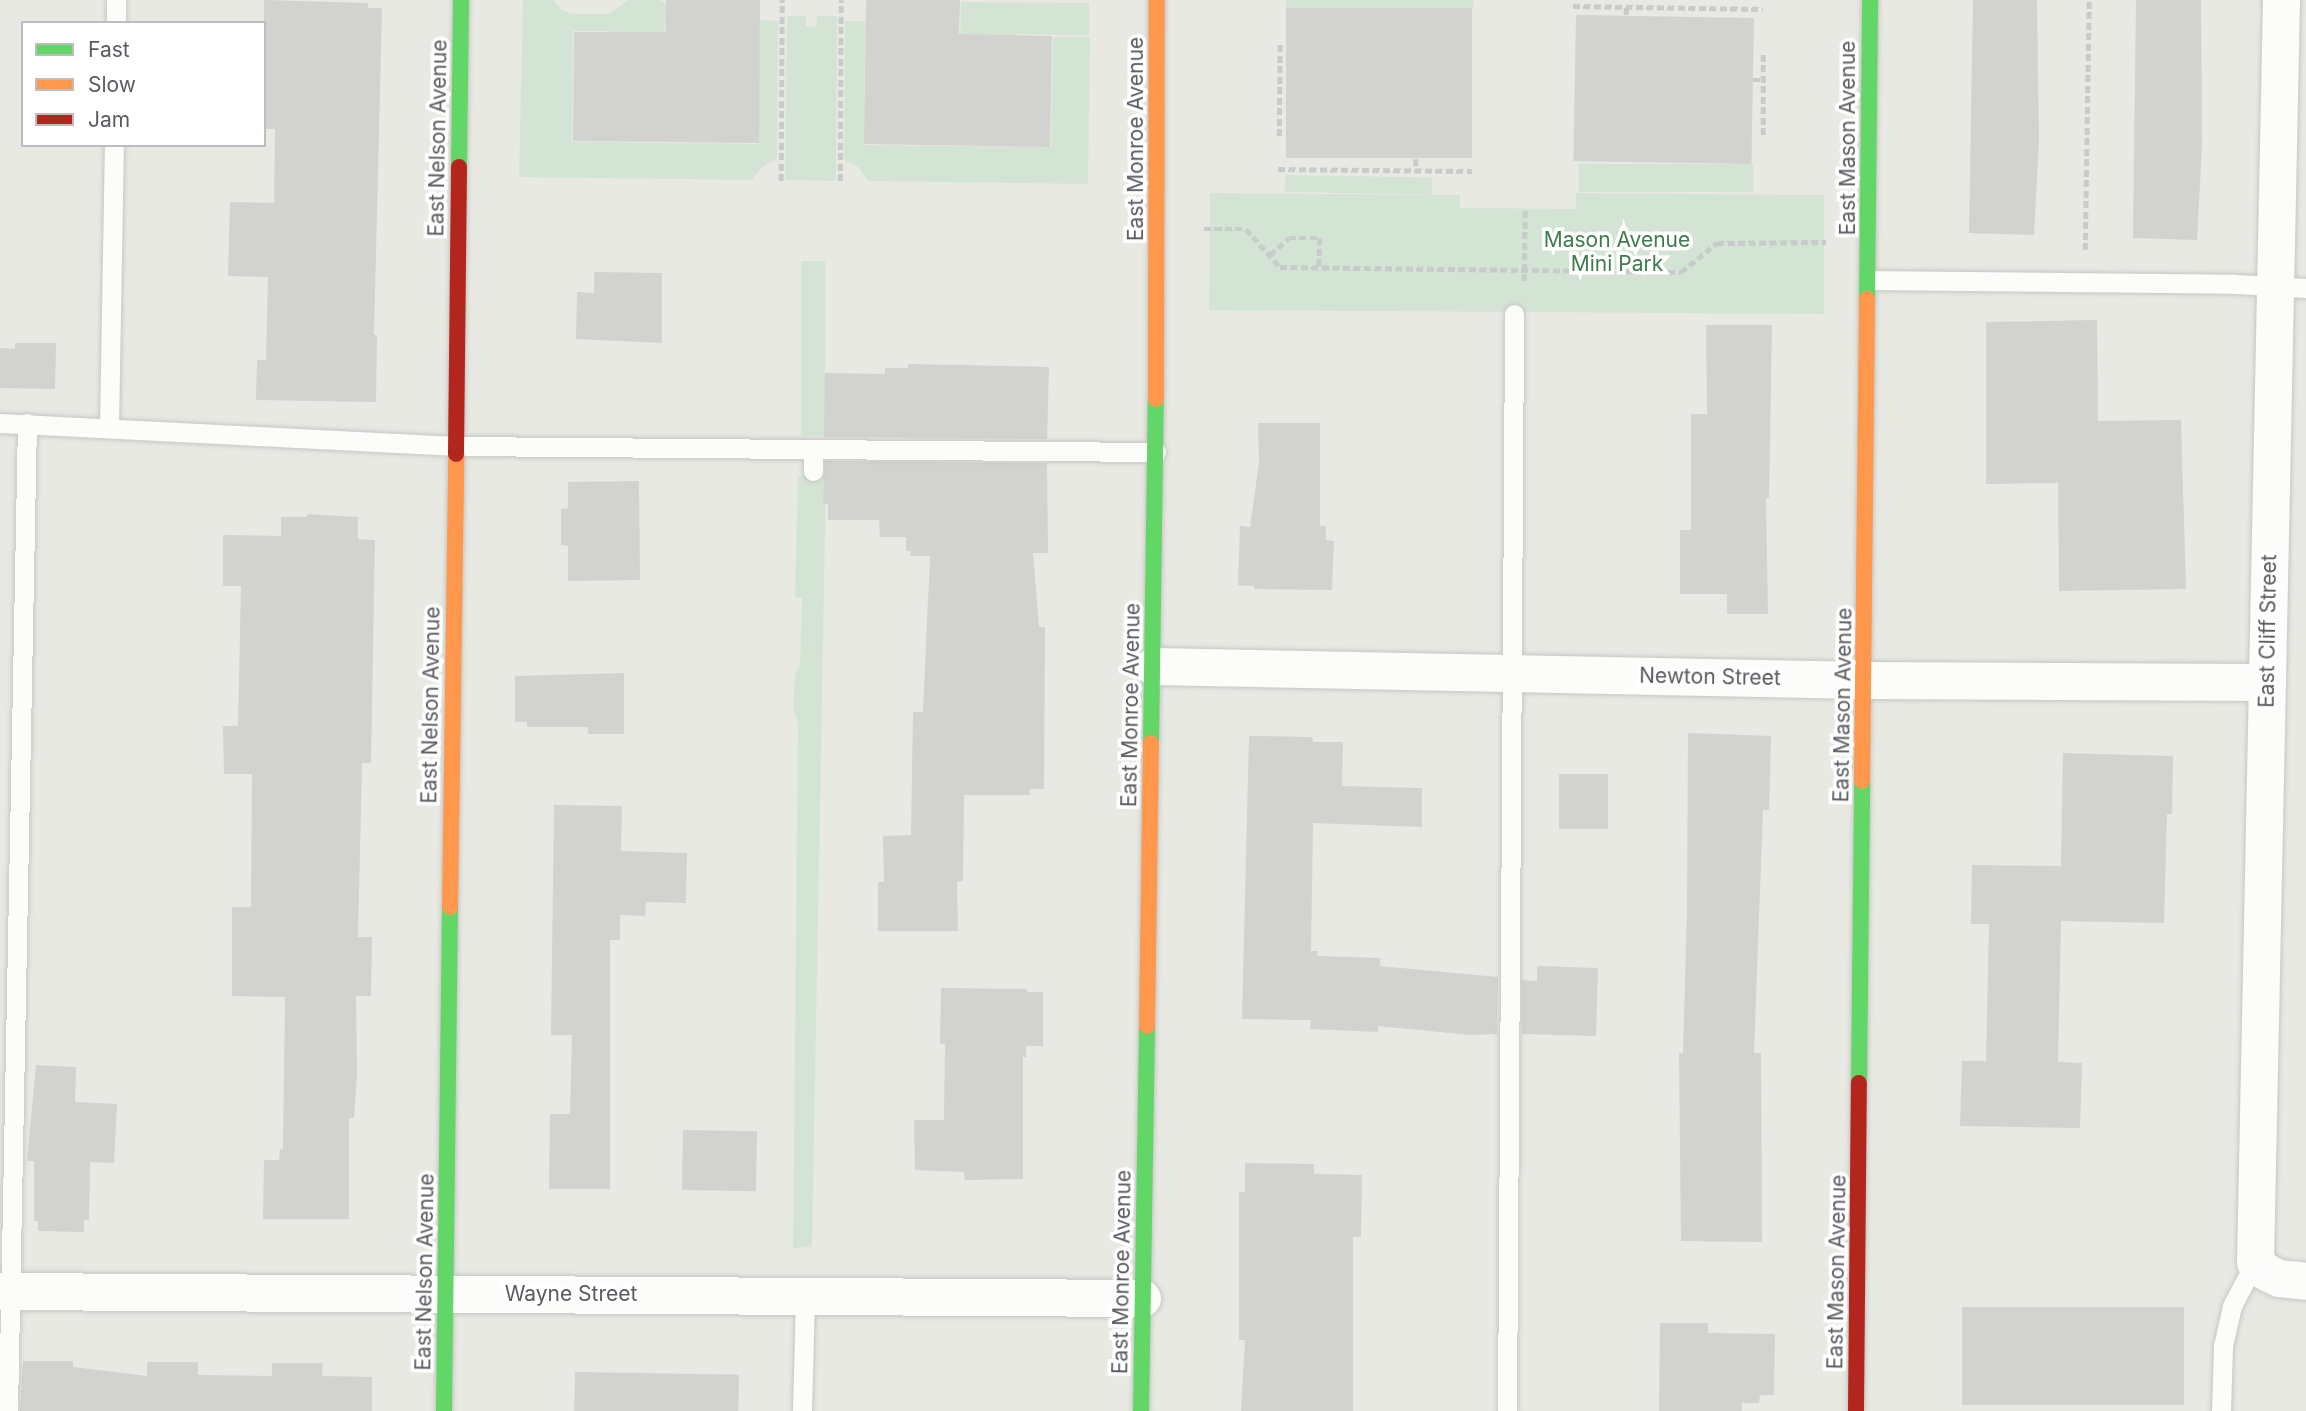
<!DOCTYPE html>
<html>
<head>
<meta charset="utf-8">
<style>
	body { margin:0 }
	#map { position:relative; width:2306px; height:1411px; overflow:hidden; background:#e9e9e3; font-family:Inter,sans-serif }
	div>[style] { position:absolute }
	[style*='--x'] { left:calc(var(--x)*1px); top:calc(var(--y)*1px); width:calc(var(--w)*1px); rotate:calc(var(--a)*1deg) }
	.green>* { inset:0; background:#d3e4d4; transform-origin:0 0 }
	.building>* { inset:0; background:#d2d2ce; transform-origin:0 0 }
	.path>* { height:4.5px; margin-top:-2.25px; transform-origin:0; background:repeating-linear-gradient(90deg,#c7cbc9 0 7px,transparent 0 10.5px) }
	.roads { filter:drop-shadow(0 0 2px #c6c6c3) drop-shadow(0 0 2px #c6c6c3) }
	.lane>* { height:19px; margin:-9.5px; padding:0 9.5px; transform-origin:9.5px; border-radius:9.5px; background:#fcfcfb }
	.street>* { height:37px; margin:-18.5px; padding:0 18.5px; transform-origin:18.5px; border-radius:18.5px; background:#fcfcfb }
	.fast>* { height:16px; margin:-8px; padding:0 8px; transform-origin:8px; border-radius:8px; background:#63d668 }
	.slow>* { height:16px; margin:-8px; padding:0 8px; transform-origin:8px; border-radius:8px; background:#ff974d }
	.jam>* { height:16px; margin:-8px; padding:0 8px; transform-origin:8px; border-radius:8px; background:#b3261e }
	span { translate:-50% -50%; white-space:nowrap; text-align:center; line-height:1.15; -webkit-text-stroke:7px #fff; paint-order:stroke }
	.street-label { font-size:21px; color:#5a5b60 }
	.park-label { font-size:21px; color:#3e7c4e }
	.legend { position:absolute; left:21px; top:21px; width:245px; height:126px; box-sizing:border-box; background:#fff; border:2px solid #bdbdbf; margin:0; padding:9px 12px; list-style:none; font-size:21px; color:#5a5b60 }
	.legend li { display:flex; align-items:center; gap:14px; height:35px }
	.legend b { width:35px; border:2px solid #bdbdbf }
</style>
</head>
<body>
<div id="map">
	<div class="green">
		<i style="clip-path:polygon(523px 0,553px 0,562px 10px,572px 14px,609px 14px,628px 0,658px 0,666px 4px,665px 49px,608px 48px,609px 31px,573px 31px,572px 142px,758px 144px,760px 20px,778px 21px,777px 159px,763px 166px,752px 180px,519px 177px)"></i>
		<i style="left:1286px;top:0;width:187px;height:8px"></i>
		<i style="clip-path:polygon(961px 2px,1089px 3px,1089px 35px,1017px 34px,1016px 51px,960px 50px)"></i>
		<i style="clip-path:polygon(787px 16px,806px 16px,806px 26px,816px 27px,817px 16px,837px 16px,836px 181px,785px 180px)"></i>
		<i style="clip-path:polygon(845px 21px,865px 21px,864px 145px,1051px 147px,1053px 37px,1090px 37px,1088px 184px,868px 181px,858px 167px,844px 160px)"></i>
		<i style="left:1579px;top:164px;width:174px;height:28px"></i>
		<i style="left:1285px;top:175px;width:147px;height:17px;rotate:1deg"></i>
		<i style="clip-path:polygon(1210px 193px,1460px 195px,1460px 208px,1576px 209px,1576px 193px,1824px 195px,1824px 314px,1209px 310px)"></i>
		<i style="left:801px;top:261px;width:24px;height:175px"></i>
		<i style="clip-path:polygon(798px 476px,826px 476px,812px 1247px,793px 1248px,798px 723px,793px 708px,795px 674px,800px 664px,802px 598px,795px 597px)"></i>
	</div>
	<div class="building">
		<i style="clip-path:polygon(264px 0,368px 3px,368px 8px,382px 8px,374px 335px,377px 335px,376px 402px,256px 400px,257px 360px,266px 360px,268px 277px,228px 276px,230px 202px,274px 203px,275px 129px,264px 129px)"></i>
		<i style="clip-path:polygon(666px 0,760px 0,759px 143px,573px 141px,574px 32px,666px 32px)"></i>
		<i style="clip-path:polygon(866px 0,960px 0,959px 34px,1052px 36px,1050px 147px,864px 144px)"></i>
		<i style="clip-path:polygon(1973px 0,2037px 0,2039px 139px,2034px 235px,1969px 233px)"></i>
		<i style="clip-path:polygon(2136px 0,2201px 0,2202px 145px,2197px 240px,2133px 238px)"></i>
		<i style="left:1286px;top:8px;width:186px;height:150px"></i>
		<i style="left:1576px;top:15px;width:178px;height:146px;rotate:1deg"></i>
		<i style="clip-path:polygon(594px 272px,662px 273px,662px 343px,576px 339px,577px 292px,594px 293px)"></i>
		<i style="clip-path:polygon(2097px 320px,2098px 421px,2181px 420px,2186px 589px,2059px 591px,2058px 483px,1986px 484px,1986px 322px)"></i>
		<i style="clip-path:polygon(1706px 325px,1772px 325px,1769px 498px,1766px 498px,1768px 614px,1727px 614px,1727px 594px,1680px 594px,1680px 530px,1691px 530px,1691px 414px,1707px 414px)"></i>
		<i style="clip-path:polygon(15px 343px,56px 343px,55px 389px,0 388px,0 348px,15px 349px)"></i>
		<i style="clip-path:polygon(908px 364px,1049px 367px,1047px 439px,824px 437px,825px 373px,885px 374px,885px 368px,908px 368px)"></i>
		<i style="clip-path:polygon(1258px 423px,1320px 423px,1320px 526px,1326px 526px,1326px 540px,1334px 541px,1332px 590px,1254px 589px,1254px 586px,1238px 585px,1240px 526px,1250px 527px,1259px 463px)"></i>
		<i style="clip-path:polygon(825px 461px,1047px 463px,1048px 553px,1033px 553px,1039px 627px,1045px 627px,1044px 789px,1030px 789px,1030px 795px,964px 795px,963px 881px,957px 882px,958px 931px,878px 931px,878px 882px,884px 882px,883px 836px,911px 835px,913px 712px,923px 712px,930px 556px,910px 556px,911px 551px,906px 551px,906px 537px,880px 537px,879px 520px,828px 520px,828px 504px,823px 504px)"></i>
		<i style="clip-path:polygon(639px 481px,640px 580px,568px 581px,568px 546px,561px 545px,561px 509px,568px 508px,568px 482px)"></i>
		<i style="clip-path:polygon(307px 514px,358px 517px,358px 539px,375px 540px,371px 763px,362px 763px,358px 937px,372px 937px,371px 996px,356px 996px,357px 1074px,354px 1118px,349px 1118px,349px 1219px,263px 1219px,264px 1160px,279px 1160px,280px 1149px,283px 1149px,285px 997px,232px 996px,232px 907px,251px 907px,252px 774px,224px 774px,223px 726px,238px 726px,241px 586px,223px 586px,223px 535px,281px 536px,281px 517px,307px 517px)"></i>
		<i style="clip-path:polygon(624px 673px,624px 734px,588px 734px,588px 727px,527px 727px,527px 722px,515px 722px,515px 676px)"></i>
		<i style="clip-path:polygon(1688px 733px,1771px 736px,1769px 810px,1763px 810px,1754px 1053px,1761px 1053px,1762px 1242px,1681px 1241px,1679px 1053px,1683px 1053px,1687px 912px)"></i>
		<i style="clip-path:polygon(1249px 736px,1312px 737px,1313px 742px,1343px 742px,1342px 786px,1422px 788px,1422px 827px,1313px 823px,1311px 951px,1318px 951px,1317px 956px,1380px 958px,1380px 966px,1498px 977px,1497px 1034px,1471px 1035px,1378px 1026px,1378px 1032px,1310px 1029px,1311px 1020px,1242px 1019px)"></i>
		<i style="clip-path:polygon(2063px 753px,2173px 756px,2172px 814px,2167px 814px,2164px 923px,2061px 921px,2058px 1062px,2082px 1063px,2080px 1128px,1960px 1126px,1962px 1061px,1986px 1061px,1989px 924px,1971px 924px,1972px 865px,2061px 866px)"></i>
		<i style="left:1559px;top:774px;width:49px;height:55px"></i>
		<i style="clip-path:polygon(554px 805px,622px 806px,621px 851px,687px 853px,686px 903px,646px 902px,645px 916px,620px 915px,620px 940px,610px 940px,610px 1189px,549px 1189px,550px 1114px,570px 1114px,572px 1035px,551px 1035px)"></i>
		<i style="clip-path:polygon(1537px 966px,1598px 968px,1596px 1036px,1522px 1034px,1522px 980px,1537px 981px)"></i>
		<i style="clip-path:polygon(941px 988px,1027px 989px,1027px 992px,1043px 992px,1043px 1046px,1026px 1046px,1026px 1057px,1023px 1057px,1023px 1179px,965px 1180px,964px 1172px,915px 1170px,914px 1120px,944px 1120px,945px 1044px,940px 1044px)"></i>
		<i style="clip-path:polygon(36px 1065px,76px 1067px,75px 1102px,117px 1104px,114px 1163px,90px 1162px,89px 1220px,84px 1220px,84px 1232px,38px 1231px,38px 1221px,34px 1221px,34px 1161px,27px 1161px)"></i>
		<i style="left:683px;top:1130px;width:74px;height:60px;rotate:1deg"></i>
		<i style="clip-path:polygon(1245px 1163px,1314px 1164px,1314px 1174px,1362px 1175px,1361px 1237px,1353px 1237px,1353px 1411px,1241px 1411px,1245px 1340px,1239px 1340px,1239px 1192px,1245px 1192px)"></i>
		<i style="left:1962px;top:1307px;width:222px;height:98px"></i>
		<i style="clip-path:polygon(1660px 1323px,1708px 1323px,1708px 1333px,1775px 1334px,1774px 1395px,1760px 1395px,1759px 1403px,1742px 1403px,1742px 1411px,1659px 1411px)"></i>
		<i style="clip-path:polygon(23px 1361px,73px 1361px,73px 1367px,147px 1376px,147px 1362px,198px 1362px,198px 1375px,272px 1376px,272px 1363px,323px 1363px,322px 1376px,372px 1377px,372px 1411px,20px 1411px)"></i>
		<i style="left:575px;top:1372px;width:164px;height:39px;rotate:1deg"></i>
	</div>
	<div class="path">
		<i style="--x:1573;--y:6;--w:190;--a:0.9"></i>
		<i style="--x:1626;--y:15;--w:8;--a:-90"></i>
		<i style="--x:1753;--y:80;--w:10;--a:0"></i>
		<i style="--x:1763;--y:135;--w:84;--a:-90"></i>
		<i style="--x:1279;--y:136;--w:93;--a:-89.4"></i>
		<i style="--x:1416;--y:159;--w:11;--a:90"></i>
		<i style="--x:1278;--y:169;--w:194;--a:0.6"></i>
		<i style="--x:781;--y:181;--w:181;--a:-89.7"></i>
		<i style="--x:840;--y:181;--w:181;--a:-89.7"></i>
		<i style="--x:1204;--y:229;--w:42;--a:0"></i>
		<i style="--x:1246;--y:229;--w:51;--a:48.2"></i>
		<i style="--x:1280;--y:267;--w:401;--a:0.7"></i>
		<i style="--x:1681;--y:272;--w:46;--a:-38.9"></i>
		<i style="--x:1717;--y:243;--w:109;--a:-0.5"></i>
		<i style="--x:2085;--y:250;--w:250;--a:-89.1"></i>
		<i style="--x:1270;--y:255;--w:25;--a:-42"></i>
		<i style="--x:1289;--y:238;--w:31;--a:0"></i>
		<i style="--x:1320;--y:238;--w:29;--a:92"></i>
		<i style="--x:1524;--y:281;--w:73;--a:-89.2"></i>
	</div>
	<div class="roads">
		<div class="lane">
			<i style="--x:116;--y:23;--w:23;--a:-90"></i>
			<i style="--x:1868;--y:280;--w:367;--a:0.6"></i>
			<i style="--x:2235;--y:284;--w:71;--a:3.2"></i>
			<i style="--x:0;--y:423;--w:457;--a:2.9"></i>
			<i style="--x:456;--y:446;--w:700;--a:0.49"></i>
			<i style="--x:109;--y:427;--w:282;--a:-89"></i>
			<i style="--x:813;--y:471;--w:22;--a:-90"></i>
			<i style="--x:8;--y:1411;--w:988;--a:-88.9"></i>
			<i style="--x:802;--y:1411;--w:115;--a:-88.5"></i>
			<i style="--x:1507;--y:1411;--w:1097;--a:-89.63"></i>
			<i style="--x:2221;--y:1411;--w:65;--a:-88.2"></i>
			<i style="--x:2223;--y:1346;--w:41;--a:-77.3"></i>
			<i style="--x:2232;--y:1306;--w:50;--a:-62.4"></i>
		</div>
		<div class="street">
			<i style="--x:2281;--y:0;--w:1262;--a:91.18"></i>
			<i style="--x:2255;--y:1262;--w:15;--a:42"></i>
			<i style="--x:2266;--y:1272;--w:14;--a:25"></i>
			<i style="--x:2279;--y:1278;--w:27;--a:6"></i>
			<i style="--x:1153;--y:666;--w:712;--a:1.13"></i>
			<i style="--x:1865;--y:680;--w:402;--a:0.3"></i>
			<i style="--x:0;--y:1291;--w:1142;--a:0.35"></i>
		</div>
		<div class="fast">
			<i style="--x:459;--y:167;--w:167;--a:-89.3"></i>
			<i style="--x:1867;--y:299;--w:299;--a:-89.4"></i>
			<i style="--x:1151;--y:743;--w:344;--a:-89.2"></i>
			<i style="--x:1859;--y:1083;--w:302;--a:-89.4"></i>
			<i style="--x:444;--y:1411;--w:504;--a:-89.32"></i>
			<i style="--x:1141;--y:1411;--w:385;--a:-89.1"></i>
		</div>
		<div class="slow">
			<i style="--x:1156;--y:399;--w:399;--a:-89.9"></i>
			<i style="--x:1862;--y:781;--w:482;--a:-89.4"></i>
			<i style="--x:450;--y:907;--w:453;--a:-89.2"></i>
			<i style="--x:1147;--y:1026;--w:283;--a:-89.2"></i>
		</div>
		<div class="jam">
			<i style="--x:456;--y:454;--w:287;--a:-89.4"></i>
			<i style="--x:1856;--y:1411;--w:328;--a:-89.5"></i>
		</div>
	</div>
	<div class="street-label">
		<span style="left:438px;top:138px;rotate:-89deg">East Nelson Avenue</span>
		<span style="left:1848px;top:138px;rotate:-90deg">East Mason Avenue</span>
		<span style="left:1136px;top:139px;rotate:-90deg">East Monroe Avenue</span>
		<span style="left:2268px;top:631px;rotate:-89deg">East Cliff Street</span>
		<span style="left:1710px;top:677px;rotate:1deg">Newton Street</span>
		<span style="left:431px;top:705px;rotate:-89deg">East Nelson Avenue</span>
		<span style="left:1131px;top:705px;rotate:-89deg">East Monroe Avenue</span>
		<span style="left:1843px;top:705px;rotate:-89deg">East Mason Avenue</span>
		<span style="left:425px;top:1272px;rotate:-89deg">East Nelson Avenue</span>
		<span style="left:1122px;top:1272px;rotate:-89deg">East Monroe Avenue</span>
		<span style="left:1837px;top:1272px;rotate:-89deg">East Mason Avenue</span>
		<span style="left:571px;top:1294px">Wayne Street</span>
	</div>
	<div class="park-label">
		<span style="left:1617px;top:252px">Mason Avenue<br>Mini Park</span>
	</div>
	<ul class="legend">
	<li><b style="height:9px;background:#63d668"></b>Fast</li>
	<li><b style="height:9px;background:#ff974d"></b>Slow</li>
	<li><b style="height:9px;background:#b3261e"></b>Jam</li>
	</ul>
</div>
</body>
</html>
